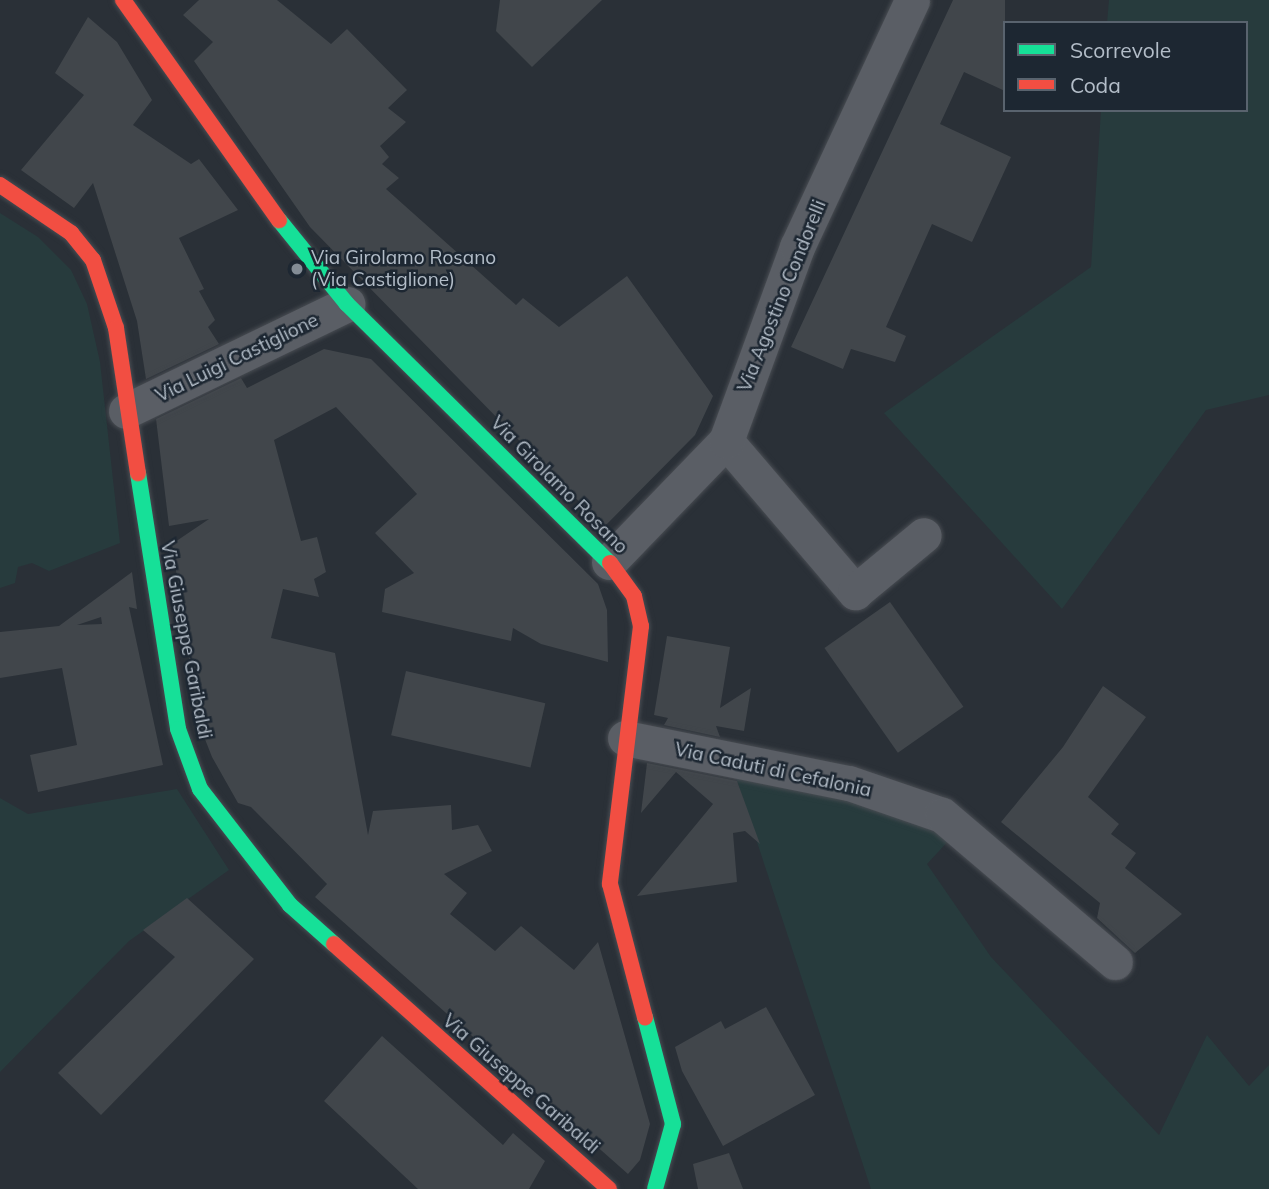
<!DOCTYPE html>
<html>
<head>
<meta charset="utf-8">
<style>
	body { margin:0 }
	#map { position:relative; width:1269px; height:1189px; overflow:hidden; background:#2a3037; font-family:Mulish,sans-serif }
	div>[style] { position:absolute }
	[style*='--x'] { left:calc(var(--x)*1px); top:calc(var(--y)*1px); width:calc(var(--w)*1px); rotate:calc(var(--a)*1deg) }
	.green>* { inset:0; background:#273b3d }
	.building>* { inset:0; background:#41464b; transform-origin:0 0 }
	.roads { filter:drop-shadow(0 0 2px #484c52) drop-shadow(0 0 2px #484c52) }
	.street>* { height:35px; margin:-17.5px; padding:0 17.5px; transform-origin:17.5px; border-radius:17.5px; background:#5a5e65 }
	.fast>* { height:16px; margin:-8px; padding:0 8px; transform-origin:8px; border-radius:8px; background:#16e098 }
	.jam>* { height:16px; margin:-8px; padding:0 8px; transform-origin:8px; border-radius:8px; background:#f24e42 }
	.dots>* { width:19px; height:19px; translate:-50% -50%; box-sizing:border-box; border:4px solid #1d2732; border-radius:50% }
	span { translate:-50% -50%; white-space:nowrap; text-align:center; line-height:1.15; -webkit-text-stroke:5px #1d2732; paint-order:stroke }
	.poi-label { font-size:19px; color:#b3bdc8 }
	.left { translate:0 -50%; text-align:left }
	.street-label { font-size:19px; color:#b3bdc8 }
	.legend { position:absolute; left:1003px; top:21px; width:245px; height:91px; box-sizing:border-box; background:#1d2732; border:2px solid #59636e; margin:0; padding:9px 12px; list-style:none; font-size:21px; color:#b3bdc8 }
	.legend li { display:flex; align-items:center; gap:14px; height:35px }
	.legend b { width:35px; border:2px solid #59636e }
</style>
</head>
<body>
<div id="map">
	<div class="green">
		<i style="clip-path:polygon(1109px 0,1269px 0,1269px 395px,1206px 410px,1062px 609px,884px 413px,1091px 267px,1101px 110px,1246px 110px,1246px 23px,1107px 23px)"></i>
		<i style="clip-path:polygon(0 213px,38px 237px,71px 270px,87px 304px,100px 362px,120px 543px,49px 571px,32px 563px,18px 567px,15px 583px,0 588px)"></i>
		<i style="clip-path:polygon(734px 772px,854px 797px,952px 837px,927px 864px,991px 957px,1159px 1135px,1207px 1035px,1249px 1086px,1269px 1065px,1269px 1189px,871px 1189px)"></i>
		<i style="clip-path:polygon(177px 789px,229px 870px,129px 941px,0 1072px,0 798px,28px 814px)"></i>
	</div>
	<div class="building">
		<i style="clip-path:polygon(199px 0,277px 0,331px 44px,347px 29px,407px 90px,388px 108px,406px 122px,380px 146px,389px 157px,382px 164px,399px 178px,386px 189px,516px 305px,523px 298px,559px 327px,627px 276px,713px 396px,695px 435px,604px 527px,310px 227px,194px 61px,213px 42px,183px 15px)"></i>
		<i style="clip-path:polygon(500px 0,602px 0,532px 67px,496px 31px)"></i>
		<i style="clip-path:polygon(953px 0,1005px 0,1005px 91px,964px 72px,940px 124px,1011px 157px,972px 242px,932px 224px,886px 327px,906px 336px,895px 362px,851px 349px,843px 369px,791px 347px)"></i>
		<i style="clip-path:polygon(88px 17px,117px 42px,152px 100px,133px 125px,191px 164px,199px 159px,238px 210px,179px 238px,204px 289px,199px 291px,215px 320px,208px 327px,219px 344px,146px 379px,137px 321px,93px 183px,74px 208px,21px 170px,84px 95px,55px 73px)"></i>
		<i style="clip-path:polygon(324px 349px,371px 359px,598px 584px,607px 610px,608px 662px,541px 644px,513px 628px,511px 641px,382px 612px,385px 589px,414px 573px,375px 533px,417px 494px,336px 407px,274px 440px,301px 541px,317px 537px,326px 572px,314px 579px,319px 597px,283px 589px,271px 638px,335px 653px,368px 835px,373px 811px,451px 805px,452px 830px,478px 825px,492px 851px,444px 874px,467px 893px,450px 914px,495px 951px,521px 926px,574px 970px,598px 942px,650px 1124px,640px 1160px,628px 1174px,315px 897px,327px 884px,251px 807px,238px 803px,212px 757px,199px 724px,172px 544px,209px 519px,169px 526px,156px 419px,241px 378px,247px 388px)"></i>
		<i style="clip-path:polygon(evenodd,132px 572px,137px 609px,129px 607px,163px 765px,38px 792px,30px 755px,77px 745px,62px 668px,0 678px,0 632px,59px 626px,132px 572px,101px 617px,102px 624px,77px 625px,101px 617px)"></i>
		<i style="left:890px;top:602px;width:128px;height:80px;rotate:55deg"></i>
		<i style="clip-path:polygon(667px 636px,730px 647px,720px 708px,751px 688px,744px 731px,716px 726px,720px 737px,664px 725px,668px 718px,654px 715px)"></i>
		<i style="left:406px;top:671px;width:143px;height:66px;rotate:13deg"></i>
		<i style="clip-path:polygon(1103px 686px,1146px 717px,1088px 797px,1119px 824px,1111px 834px,1136px 853px,1125px 868px,1182px 914px,1135px 953px,1097px 918px,1100px 903px,1001px 822px,1063px 747px)"></i>
		<i style="clip-path:polygon(647px 763px,737px 781px,760px 844px,745px 831px,733px 833px,737px 882px,637px 896px,713px 804px,676px 772px,641px 813px)"></i>
		<i style="clip-path:polygon(187px 898px,254px 959px,101px 1115px,58px 1073px,175px 957px,143px 930px)"></i>
		<i style="clip-path:polygon(766px 1007px,815px 1095px,723px 1146px,682px 1071px,675px 1047px,721px 1021px,725px 1029px)"></i>
		<i style="clip-path:polygon(382px 1036px,503px 1145px,513px 1133px,545px 1161px,529px 1189px,418px 1189px,324px 1101px)"></i>
		<i style="clip-path:polygon(729px 1153px,743px 1189px,698px 1189px,693px 1164px)"></i>
	</div>
	<div class="roads">
		<div class="street">
			<i style="--x:126;--y:411;--w:246;--a:-25.8"></i>
			<i style="--x:726;--y:441;--w:199;--a:49.5"></i>
			<i style="--x:855;--y:592;--w:89;--a:-39.6"></i>
			<i style="--x:609;--y:562;--w:168;--a:-46"></i>
			<i style="--x:726;--y:441;--w:207;--a:-69.9"></i>
			<i style="--x:797;--y:247;--w:272;--a:-65"></i>
			<i style="--x:625;--y:738;--w:228;--a:11.4"></i>
			<i style="--x:849;--y:783;--w:98;--a:19"></i>
			<i style="--x:942;--y:815;--w:227;--a:40.4"></i>
		</div>
		<div class="fast">
			<i style="--x:279;--y:220;--w:108;--a:51"></i>
			<i style="--x:347;--y:304;--w:369;--a:44.6"></i>
			<i style="--x:138;--y:473;--w:259;--a:81.1"></i>
			<i style="--x:178;--y:729;--w:64;--a:69.9"></i>
			<i style="--x:200;--y:789;--w:147;--a:52.2"></i>
			<i style="--x:290;--y:905;--w:59;--a:41.6"></i>
			<i style="--x:645;--y:1017;--w:111;--a:75.3"></i>
			<i style="--x:673;--y:1124;--w:67;--a:105.5"></i>
		</div>
		<div class="jam">
			<i style="--x:123;--y:0;--w:270;--a:54.7"></i>
			<i style="--x:0;--y:185;--w:86;--a:34.1"></i>
			<i style="--x:71;--y:233;--w:35;--a:51"></i>
			<i style="--x:93;--y:260;--w:72;--a:71.3"></i>
			<i style="--x:116;--y:328;--w:147;--a:81.4"></i>
			<i style="--x:610;--y:563;--w:41;--a:54"></i>
			<i style="--x:634;--y:596;--w:31;--a:77"></i>
			<i style="--x:641;--y:626;--w:260;--a:96.9"></i>
			<i style="--x:610;--y:884;--w:138;--a:75.3"></i>
			<i style="--x:334;--y:944;--w:368;--a:41.7"></i>
		</div>
	</div>
	<div class="dots">
		<i style="left:297px;top:269px;background:#838c95"></i>
	</div>
	<div class="poi-label">
		<span class="left" style="left:311px;top:269px">Via Girolamo Rosano<br>(Via Castiglione)</span>
	</div>
	<div class="street-label">
		<span style="left:782px;top:296px;rotate:-68deg">Via Agostino Condorelli</span>
		<span style="left:237px;top:358px;rotate:-26deg">Via Luigi Castiglione</span>
		<span style="left:559px;top:485px;rotate:45deg">Via Girolamo Rosano</span>
		<span style="left:186px;top:640px;rotate:79deg">Via Giuseppe Garibaldi</span>
		<span style="left:773px;top:770px;rotate:12deg">Via Caduti di Cefalonia</span>
		<span style="left:521px;top:1084px;rotate:41deg">Via Giuseppe Garibaldi</span>
	</div>
	<ul class="legend">
	<li><b style="height:9px;background:#16e098"></b>Scorrevole</li>
	<li><b style="height:9px;background:#f24e42"></b>Coda</li>
	</ul>
</div>
</body>
</html>
